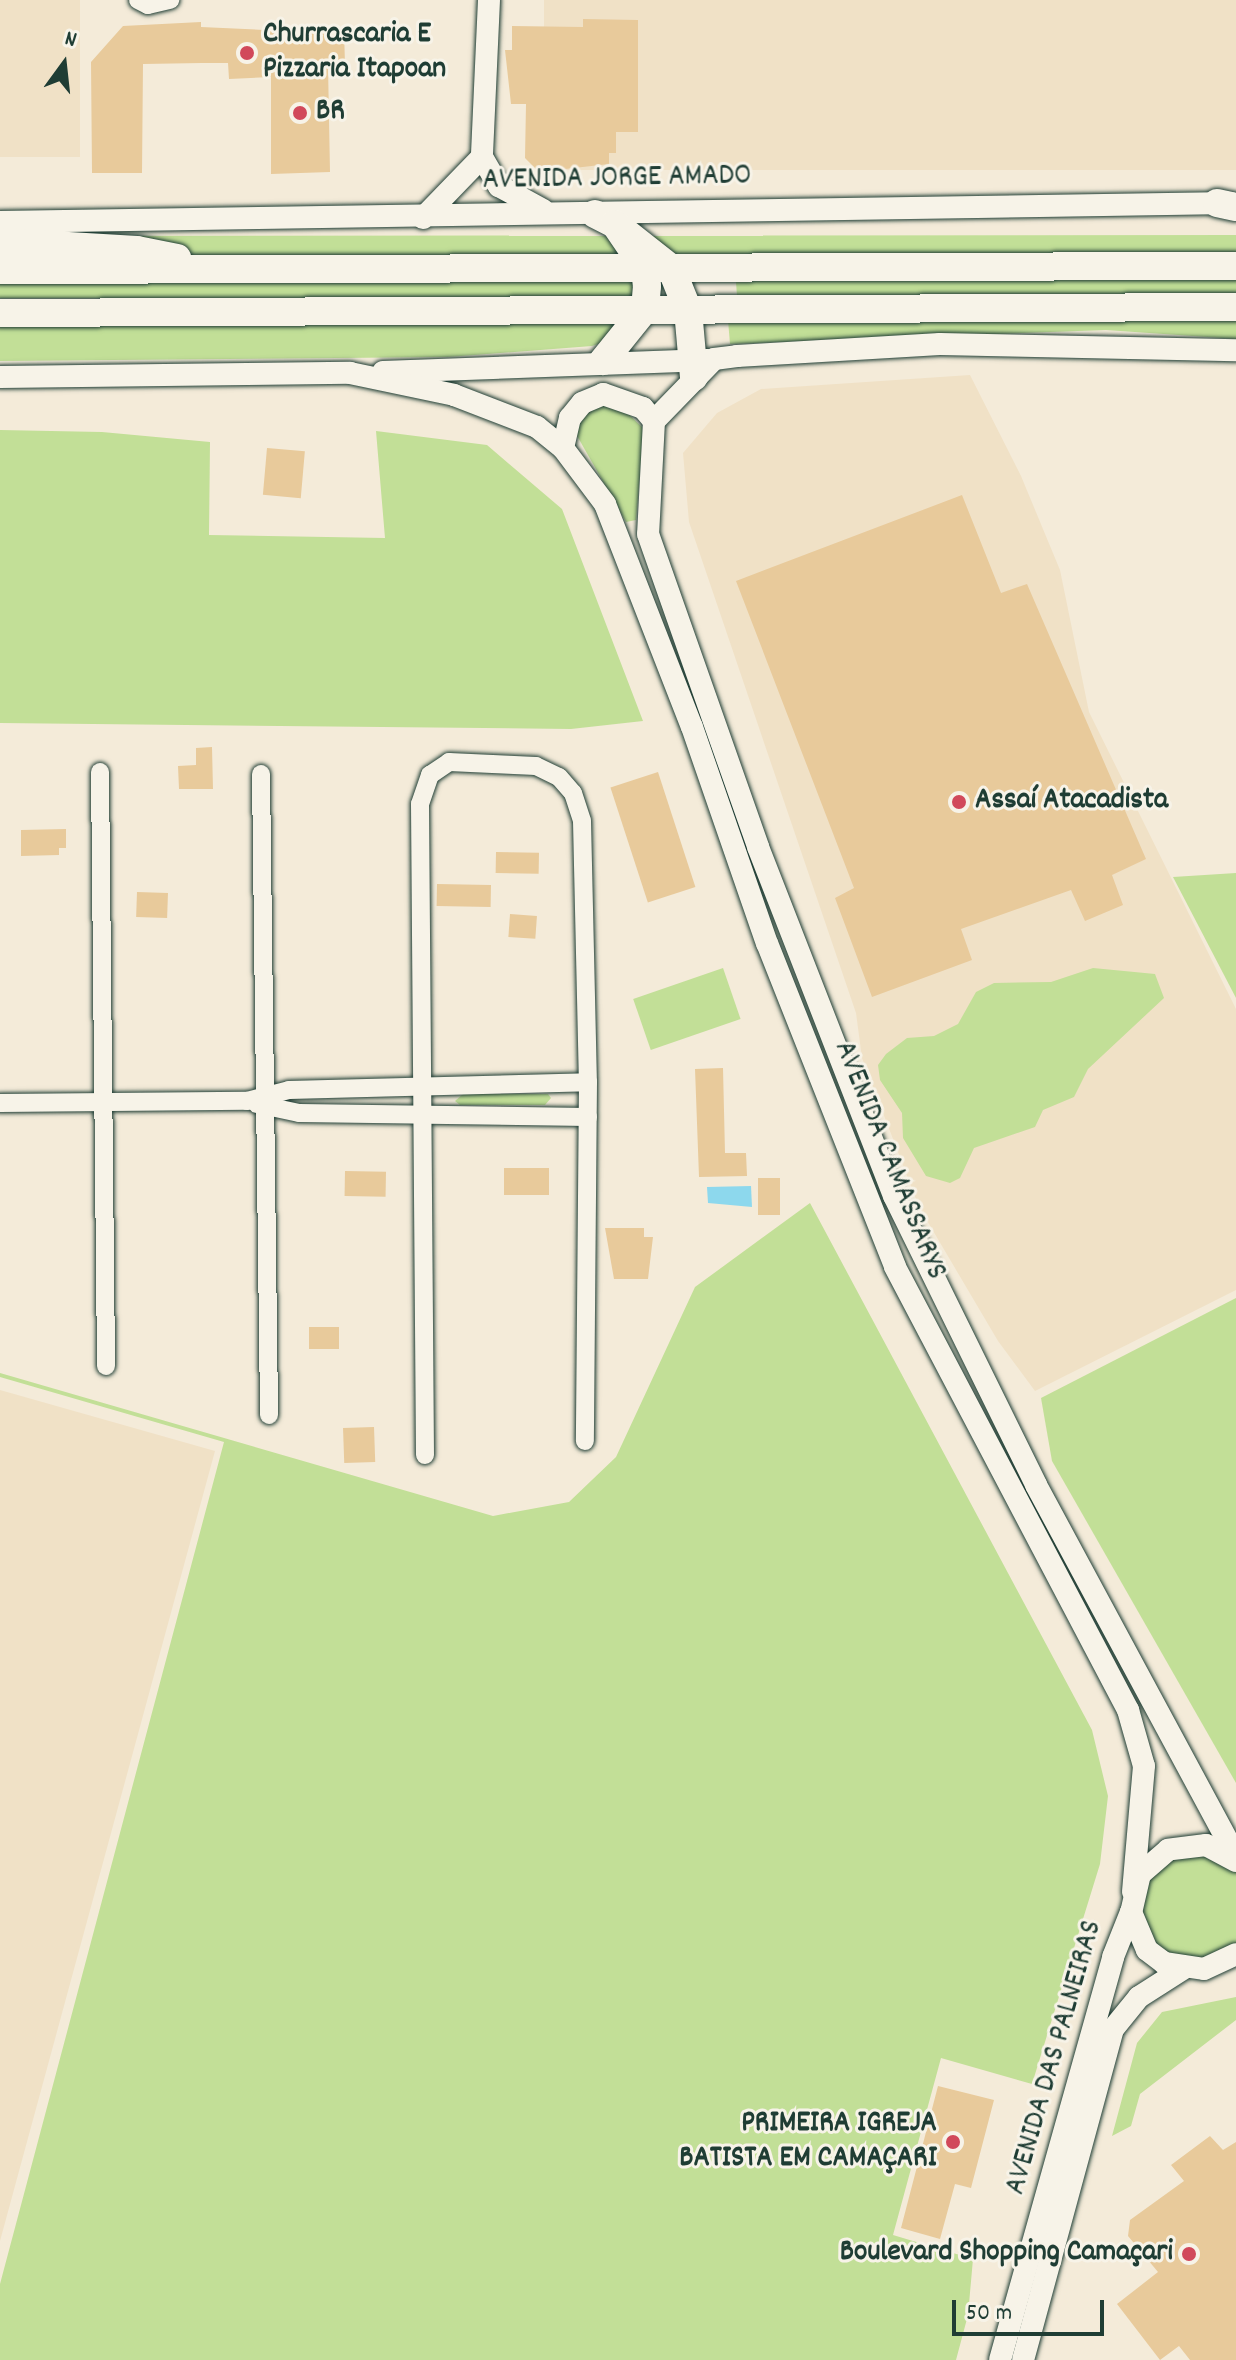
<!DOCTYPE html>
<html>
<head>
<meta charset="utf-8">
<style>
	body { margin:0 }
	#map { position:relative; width:1236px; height:2360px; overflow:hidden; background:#f4ebd9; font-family:Dekko,sans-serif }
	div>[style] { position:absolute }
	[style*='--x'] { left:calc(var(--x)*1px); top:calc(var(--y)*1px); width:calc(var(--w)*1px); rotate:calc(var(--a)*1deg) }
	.built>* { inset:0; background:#f0e1c6; transform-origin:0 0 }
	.green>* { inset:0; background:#c2df97; transform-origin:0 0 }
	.water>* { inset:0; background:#8dd8ed }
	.building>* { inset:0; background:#e8ca9b; transform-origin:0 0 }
	.roads { filter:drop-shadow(0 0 2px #1f3d34) drop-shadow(0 0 2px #1f3d34) }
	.minor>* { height:18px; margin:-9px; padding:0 9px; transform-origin:9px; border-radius:9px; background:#f7f3e8 }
	.tertiary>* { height:22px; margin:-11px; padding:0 11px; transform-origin:11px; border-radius:11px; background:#f7f3e8 }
	.primary>* { height:28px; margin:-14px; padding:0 14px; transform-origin:14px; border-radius:14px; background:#f7f3e8 }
	.dots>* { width:22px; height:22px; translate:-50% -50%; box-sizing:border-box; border:4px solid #f7f3e8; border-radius:50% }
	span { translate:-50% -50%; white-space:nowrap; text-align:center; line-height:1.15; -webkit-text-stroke:6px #f7f3e8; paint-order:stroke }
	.poi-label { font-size:30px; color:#1f3d34; font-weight:700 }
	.left { translate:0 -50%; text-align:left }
	.right { translate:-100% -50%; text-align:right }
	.street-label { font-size:30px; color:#1f3d34 }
	.north { position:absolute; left:24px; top:24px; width:80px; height:80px; -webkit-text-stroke:6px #f7f3e8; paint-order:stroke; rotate:15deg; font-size:22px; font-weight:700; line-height:32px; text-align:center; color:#1f3d34 }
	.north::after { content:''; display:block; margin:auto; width:28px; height:36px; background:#1f3d34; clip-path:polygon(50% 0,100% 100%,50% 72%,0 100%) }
	.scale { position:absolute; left:952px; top:2300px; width:152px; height:36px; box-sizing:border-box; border:4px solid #1f3d34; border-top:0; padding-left:10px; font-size:24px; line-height:28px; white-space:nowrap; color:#1f3d34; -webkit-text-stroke:6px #f7f3e8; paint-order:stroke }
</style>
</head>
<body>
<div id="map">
	<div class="built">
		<i style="left:0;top:0;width:80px;height:157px"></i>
		<i style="left:544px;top:0;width:692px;height:170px"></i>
		<i style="clip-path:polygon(970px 375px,1021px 476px,1060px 570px,1089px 712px,1236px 1009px,1236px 1290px,1035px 1391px,998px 1341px,919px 1207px,862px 1058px,856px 1013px,689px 522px,683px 453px,717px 413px,761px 389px)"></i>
		<i style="clip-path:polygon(0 1390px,215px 1451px,0 2241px)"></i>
	</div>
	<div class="green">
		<i style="clip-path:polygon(1236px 235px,1236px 255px,0 261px,0 236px)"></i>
		<i style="clip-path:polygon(810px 279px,1236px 280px,1236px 298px,737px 296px,736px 282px)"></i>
		<i style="clip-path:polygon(633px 280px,639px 298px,0 298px,0 283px)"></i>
		<i style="clip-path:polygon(1236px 318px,1236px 339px,1106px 330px,730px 344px,728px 320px)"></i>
		<i style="clip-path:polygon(623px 321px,610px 340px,592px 346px,448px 357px,0 361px,0 327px)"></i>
		<i style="clip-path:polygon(616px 402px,644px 429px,636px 520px,626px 522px,576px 434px,582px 416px,596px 405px)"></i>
		<i style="clip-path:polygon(0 430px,102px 432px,210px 442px,209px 535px,385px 538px,376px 431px,487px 445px,562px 509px,643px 721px,571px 729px,0 723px)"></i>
		<i style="clip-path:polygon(1236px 873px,1236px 998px,1173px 877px)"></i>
		<i style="left:723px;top:968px;width:54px;height:95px;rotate:71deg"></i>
		<i style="clip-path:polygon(1093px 968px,1155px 974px,1164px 998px,1088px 1069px,1074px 1097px,1043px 1110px,1035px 1127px,974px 1148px,960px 1178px,950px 1183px,926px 1176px,903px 1138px,902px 1113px,880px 1080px,878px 1065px,886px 1054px,907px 1038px,934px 1036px,958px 1024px,976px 992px,994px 983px,1051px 982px)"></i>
		<i style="clip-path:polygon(463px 1094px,548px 1094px,551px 1098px,545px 1105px,460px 1105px,455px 1101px)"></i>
		<i style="clip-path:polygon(810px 1203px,1092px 1730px,1108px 1796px,1100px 1864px,1032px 2084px,941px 2058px,893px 2235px,973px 2259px,968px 2315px,956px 2360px,0 2360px,0 2284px,224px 1442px,0 1377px,0 1373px,493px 1516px,569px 1502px,616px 1457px,695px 1287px)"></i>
		<i style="clip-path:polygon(1236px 1298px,1236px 1783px,1052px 1461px,1041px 1398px)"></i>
		<i style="clip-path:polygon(1206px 1852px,1236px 1871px,1236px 1943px,1218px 1958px,1180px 1962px,1150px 1944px,1138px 1895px,1170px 1856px)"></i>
		<i style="clip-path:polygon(1236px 1997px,1236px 2020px,1140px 2094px,1131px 2126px,1112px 2136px,1137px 2043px,1162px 2012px)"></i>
	</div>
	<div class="water">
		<i style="clip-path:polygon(751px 1186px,752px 1207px,708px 1203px,707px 1187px)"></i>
	</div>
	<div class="building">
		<i style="clip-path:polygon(583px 19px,638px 20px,638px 132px,616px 132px,616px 153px,609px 153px,609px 164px,539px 172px,525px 158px,526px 104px,511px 104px,505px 50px,512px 50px,512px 26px,583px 27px)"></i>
		<i style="clip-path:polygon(201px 22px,201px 27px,264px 30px,344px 29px,345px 65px,328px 65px,330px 172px,271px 174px,271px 77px,229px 79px,228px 63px,202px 63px,143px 64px,142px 173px,92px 173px,91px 62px,123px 26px)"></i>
		<i style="left:267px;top:448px;width:38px;height:47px;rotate:5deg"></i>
		<i style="clip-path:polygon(962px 495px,1001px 593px,1027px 584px,1146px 859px,1112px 875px,1123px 905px,1085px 921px,1071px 890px,961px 929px,972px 960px,872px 997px,835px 898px,854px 888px,736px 581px)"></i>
		<i style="clip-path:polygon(212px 747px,213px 789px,179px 789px,178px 766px,196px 765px,196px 748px)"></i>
		<i style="left:658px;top:772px;width:121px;height:50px;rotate:72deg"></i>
		<i style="clip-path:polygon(66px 829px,66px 848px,59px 848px,59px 855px,21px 856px,21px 830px)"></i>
		<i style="left:496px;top:852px;width:43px;height:21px;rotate:1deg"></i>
		<i style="left:437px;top:884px;width:54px;height:22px;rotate:1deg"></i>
		<i style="left:137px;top:892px;width:31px;height:25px;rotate:2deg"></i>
		<i style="left:510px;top:914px;width:27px;height:23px;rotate:4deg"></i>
		<i style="clip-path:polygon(723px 1068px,725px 1153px,746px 1153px,747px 1176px,699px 1177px,695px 1069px)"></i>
		<i style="left:549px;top:1168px;width:27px;height:45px;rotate:90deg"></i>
		<i style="left:345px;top:1171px;width:41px;height:25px;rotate:1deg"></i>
		<i style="left:758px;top:1178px;width:22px;height:37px"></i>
		<i style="clip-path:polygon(605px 1228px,644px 1228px,644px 1237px,653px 1237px,648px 1279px,614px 1279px)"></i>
		<i style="left:309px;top:1327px;width:30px;height:22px"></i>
		<i style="left:374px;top:1427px;width:35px;height:31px;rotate:88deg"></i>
		<i style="clip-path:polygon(938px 2086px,994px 2100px,971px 2188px,955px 2184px,940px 2239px,901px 2228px)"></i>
		<i style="clip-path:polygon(1210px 2136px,1223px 2150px,1236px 2142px,1236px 2360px,1190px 2360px,1179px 2346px,1160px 2360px,1117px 2304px,1158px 2272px,1128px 2236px,1130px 2220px,1184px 2181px,1171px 2165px)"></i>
	</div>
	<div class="roads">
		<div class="minor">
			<i style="--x:138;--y:0;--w:11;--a:27"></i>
			<i style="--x:148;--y:5;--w:23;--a:-13"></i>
			<i style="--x:100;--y:772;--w:594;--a:89.42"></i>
			<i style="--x:261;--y:774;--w:641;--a:89.28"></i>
			<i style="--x:0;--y:1103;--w:247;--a:-0.5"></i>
			<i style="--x:247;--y:1101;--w:43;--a:-14.7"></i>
			<i style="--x:289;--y:1090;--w:299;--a:-1.5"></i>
			<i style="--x:257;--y:1104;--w:43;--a:12.1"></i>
			<i style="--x:299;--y:1113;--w:289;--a:0.8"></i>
			<i style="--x:425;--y:1455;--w:651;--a:-90.44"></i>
			<i style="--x:420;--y:804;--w:31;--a:-71"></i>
			<i style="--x:430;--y:775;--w:23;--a:-34"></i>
			<i style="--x:449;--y:762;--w:87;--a:2.6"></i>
			<i style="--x:536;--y:766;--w:25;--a:26"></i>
			<i style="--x:559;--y:777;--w:21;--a:49"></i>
			<i style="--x:573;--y:793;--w:29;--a:72"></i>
			<i style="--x:582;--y:821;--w:261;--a:88.7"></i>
			<i style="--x:588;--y:1082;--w:359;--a:90.5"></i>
		</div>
		<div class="tertiary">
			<i style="--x:489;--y:0;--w:157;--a:92.6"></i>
			<i style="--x:482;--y:157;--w:34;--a:60"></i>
			<i style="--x:499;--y:186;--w:50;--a:28.6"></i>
			<i style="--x:423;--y:218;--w:85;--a:-46"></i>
			<i style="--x:0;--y:222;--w:1231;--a:-0.88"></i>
			<i style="--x:383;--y:372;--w:325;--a:-2.1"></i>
			<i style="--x:0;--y:377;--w:350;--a:-0.7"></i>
			<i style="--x:350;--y:373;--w:106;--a:11.9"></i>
			<i style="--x:454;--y:395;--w:89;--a:21.1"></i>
			<i style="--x:537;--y:427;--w:33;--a:39"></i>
			<i style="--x:563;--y:448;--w:70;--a:53.1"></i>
			<i style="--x:605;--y:504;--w:239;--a:68.7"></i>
			<i style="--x:692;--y:727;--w:229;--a:70.9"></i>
			<i style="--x:767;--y:943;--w:348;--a:68.4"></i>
			<i style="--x:895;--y:1267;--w:501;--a:62.26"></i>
			<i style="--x:1128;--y:1710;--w:58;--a:74.1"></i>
			<i style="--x:1144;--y:1766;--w:126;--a:95"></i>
			<i style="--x:654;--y:421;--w:113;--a:93"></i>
			<i style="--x:648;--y:534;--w:332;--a:70.6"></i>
			<i style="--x:758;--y:847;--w:375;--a:68.7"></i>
			<i style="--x:894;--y:1196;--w:322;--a:63.8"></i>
			<i style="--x:1036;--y:1485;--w:422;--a:61.7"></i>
			<i style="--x:654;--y:421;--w:86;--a:-45.9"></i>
			<i style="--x:714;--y:359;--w:23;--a:-7"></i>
			<i style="--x:737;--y:356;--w:203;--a:-3.4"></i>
			<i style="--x:940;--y:344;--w:296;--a:1.2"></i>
			<i style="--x:563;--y:448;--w:31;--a:-77"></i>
			<i style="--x:570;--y:418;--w:19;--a:-51"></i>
			<i style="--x:582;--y:403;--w:23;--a:-23"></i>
			<i style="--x:603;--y:394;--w:42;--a:19.3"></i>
			<i style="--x:643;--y:408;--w:17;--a:50"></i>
			<i style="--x:1236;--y:1861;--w:34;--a:-152"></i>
			<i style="--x:1206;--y:1845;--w:38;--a:173"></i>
			<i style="--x:1168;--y:1850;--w:37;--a:139"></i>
			<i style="--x:1140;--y:1874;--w:39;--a:103"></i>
			<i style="--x:1131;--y:1912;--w:41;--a:67.2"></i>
			<i style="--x:1147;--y:1950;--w:21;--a:37"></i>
			<i style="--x:1164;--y:1963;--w:40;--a:8.5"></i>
			<i style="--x:1204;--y:1969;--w:35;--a:-25"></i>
			<i style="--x:1000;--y:2360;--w:419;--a:-74.3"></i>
			<i style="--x:1113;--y:1957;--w:48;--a:-68.2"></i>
			<i style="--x:1023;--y:2360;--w:343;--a:-74.8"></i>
			<i style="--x:1113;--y:2029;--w:41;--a:-50.9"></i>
			<i style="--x:1139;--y:1997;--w:52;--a:-32.5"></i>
		</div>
		<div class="primary">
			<i style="--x:1217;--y:203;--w:19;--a:12"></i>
			<i style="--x:595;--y:214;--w:22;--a:27"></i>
			<i style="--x:615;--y:224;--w:53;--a:55.7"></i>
			<i style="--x:645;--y:268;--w:18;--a:84"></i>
			<i style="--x:647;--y:286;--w:23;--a:95"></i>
			<i style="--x:645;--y:309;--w:67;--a:128.9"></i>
			<i style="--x:615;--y:224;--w:71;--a:38.2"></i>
			<i style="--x:671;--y:268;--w:45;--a:68"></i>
			<i style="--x:688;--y:310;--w:67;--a:84.9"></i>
			<i style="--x:0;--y:242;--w:137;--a:3.3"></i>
			<i style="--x:137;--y:250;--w:41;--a:11.3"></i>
			<i style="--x:0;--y:270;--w:1236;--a:-0.19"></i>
			<i style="--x:0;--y:313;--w:1236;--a:-0.28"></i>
		</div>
	</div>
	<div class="dots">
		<i style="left:247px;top:53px;background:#d1495b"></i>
		<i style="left:300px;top:113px;background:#d1495b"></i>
		<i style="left:959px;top:802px;background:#d1495b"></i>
		<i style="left:953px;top:2142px;background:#d1495b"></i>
		<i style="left:1189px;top:2254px;background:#d1495b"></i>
	</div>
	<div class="poi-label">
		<span class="left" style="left:263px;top:53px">Churrascaria E<br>Pizzaria Itapoan</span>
		<span class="left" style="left:316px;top:113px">BR</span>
		<span class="left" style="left:975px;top:802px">Assaí Atacadista</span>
		<span class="right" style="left:937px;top:2142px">PRIMEIRA IGREJA<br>BATISTA EM CAMAÇARI</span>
		<span class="right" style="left:1173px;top:2254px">Boulevard Shopping Camaçari</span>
	</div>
	<div class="street-label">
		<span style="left:617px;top:180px;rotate:-1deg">AVENIDA JORGE AMADO</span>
		<span style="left:888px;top:1161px;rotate:68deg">AVENIDA CAMASSARYS</span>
		<span style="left:1056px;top:2058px;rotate:-74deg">AVENIDA DAS PALNEIRAS</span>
	</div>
	<div class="north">N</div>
	<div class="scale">50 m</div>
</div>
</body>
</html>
